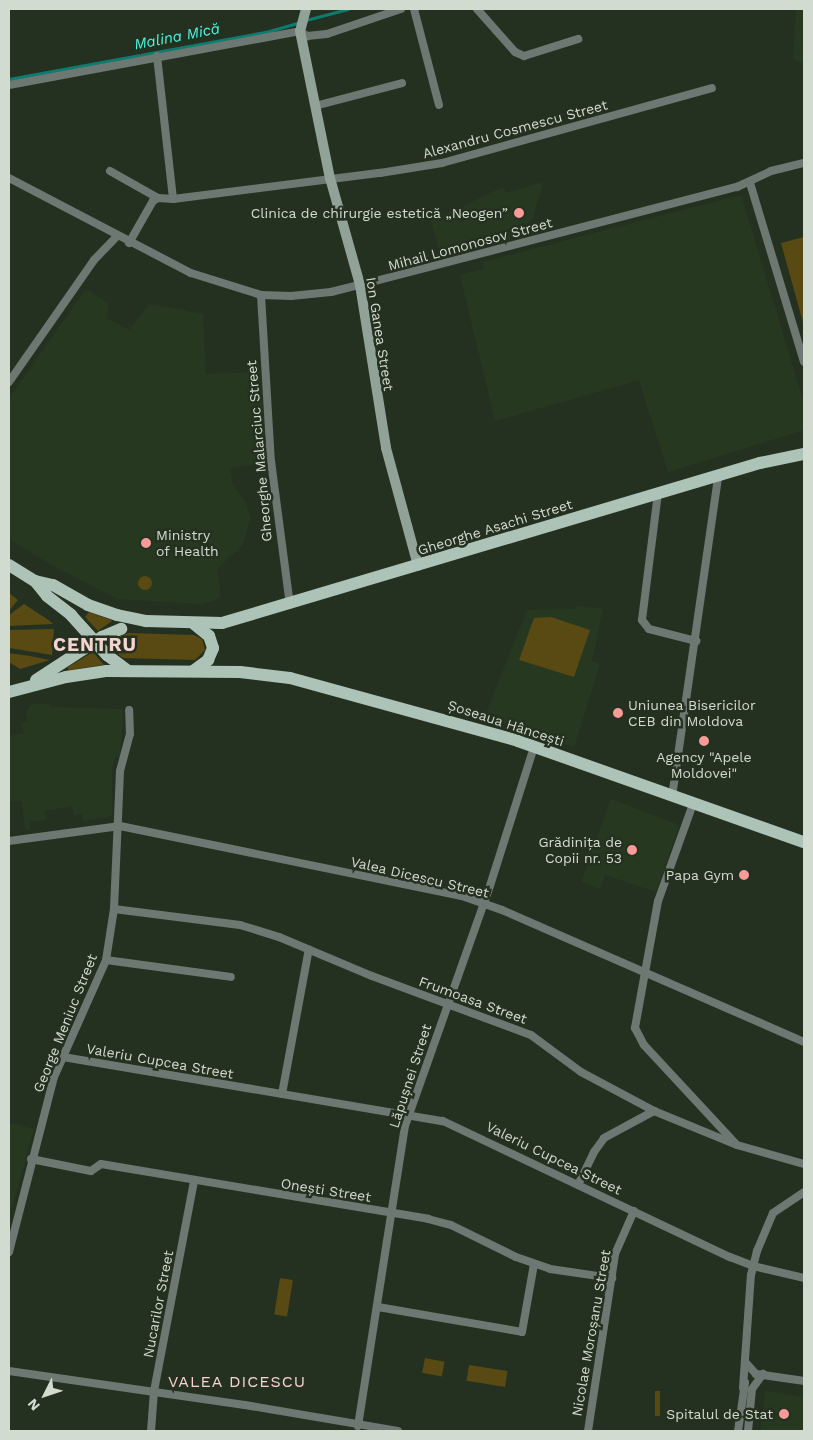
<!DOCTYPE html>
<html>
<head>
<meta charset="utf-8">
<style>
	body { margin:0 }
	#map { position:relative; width:813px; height:1440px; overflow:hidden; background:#253120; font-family:"Work Sans",sans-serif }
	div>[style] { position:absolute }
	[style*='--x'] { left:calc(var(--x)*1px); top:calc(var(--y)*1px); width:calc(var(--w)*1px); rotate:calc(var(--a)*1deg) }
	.built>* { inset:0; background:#273821 }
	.green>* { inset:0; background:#594912; transform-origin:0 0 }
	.round { border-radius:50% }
	.stream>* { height:2.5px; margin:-1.25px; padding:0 1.25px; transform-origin:1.25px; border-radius:1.25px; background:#0c7c71 }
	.street>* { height:8px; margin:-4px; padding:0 4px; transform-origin:4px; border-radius:4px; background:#6d7872 }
	.secondary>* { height:10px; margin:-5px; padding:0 5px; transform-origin:5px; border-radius:5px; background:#91a299 }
	.primary>* { height:12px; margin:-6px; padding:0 6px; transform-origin:6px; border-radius:6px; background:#adc3b7 }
	.dots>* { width:14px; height:14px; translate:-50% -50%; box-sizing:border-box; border:2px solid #253120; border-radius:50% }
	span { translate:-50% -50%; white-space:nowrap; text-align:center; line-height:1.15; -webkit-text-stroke:5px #253120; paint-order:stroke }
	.street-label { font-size:14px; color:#d2dbd0 }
	.poi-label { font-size:14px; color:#d2dbd0 }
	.right { translate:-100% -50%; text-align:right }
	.left { translate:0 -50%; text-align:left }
	.water-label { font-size:15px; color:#48fbe7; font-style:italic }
	.quarter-label { font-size:16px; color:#f6d2d0; letter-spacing:1px }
	.district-label { font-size:19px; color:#f6d2d0; font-weight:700; letter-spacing:1px }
	.frame { position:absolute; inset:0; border:10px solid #d2dbd0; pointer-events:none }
	.north { position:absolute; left:20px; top:1370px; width:50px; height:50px; -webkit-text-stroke:4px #253120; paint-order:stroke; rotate:229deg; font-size:14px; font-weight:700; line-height:20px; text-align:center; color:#d2dbd0 }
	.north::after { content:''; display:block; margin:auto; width:18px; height:22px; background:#d2dbd0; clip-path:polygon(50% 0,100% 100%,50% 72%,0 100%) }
</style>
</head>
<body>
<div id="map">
	<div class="built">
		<i style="clip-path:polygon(796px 9px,804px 9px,804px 64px,793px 59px)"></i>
		<i style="clip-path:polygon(543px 182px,533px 218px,527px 224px,516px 228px,520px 237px,441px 257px,430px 217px,452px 212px,494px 191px,504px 188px,506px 193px)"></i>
		<i style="clip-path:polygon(741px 195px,804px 404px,804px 430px,668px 472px,639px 380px,495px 421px,460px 275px,483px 269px,483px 262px)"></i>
		<i style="clip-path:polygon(86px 289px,109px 304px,107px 318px,129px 330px,149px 304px,203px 314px,206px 374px,260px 372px,268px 463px,230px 468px,233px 485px,246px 503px,250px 519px,243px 545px,217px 569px,221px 597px,213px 601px,201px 604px,118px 599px,55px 567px,9px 539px,9px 398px)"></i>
		<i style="clip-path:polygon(576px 606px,603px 609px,592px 661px,600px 664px,574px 747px,484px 718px,527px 610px,575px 609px)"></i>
		<i style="clip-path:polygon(32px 704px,51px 704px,51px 707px,123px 709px,120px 758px,115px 756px,112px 768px,112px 816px,83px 821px,82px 814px,74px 815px,72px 806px,45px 811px,46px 820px,29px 821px,30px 829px,25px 830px,22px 801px,9px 801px,9px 736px,24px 733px,21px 724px,28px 721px,26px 712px)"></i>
		<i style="clip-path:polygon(611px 799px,679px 825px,656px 892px,605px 875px,600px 889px,581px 882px)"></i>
		<i style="clip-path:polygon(9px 1123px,34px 1129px,9px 1218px)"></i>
		<i style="clip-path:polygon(765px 1391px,804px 1397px,804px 1431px,761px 1431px)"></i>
	</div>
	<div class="green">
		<i style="clip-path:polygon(804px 237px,804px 326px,781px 243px)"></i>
		<i class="round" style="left:138px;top:576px;width:14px;height:14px"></i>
		<i style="clip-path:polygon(9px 593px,18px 600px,9px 611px)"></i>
		<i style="clip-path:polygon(24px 604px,50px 621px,53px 624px,9px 626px,9px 615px)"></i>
		<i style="clip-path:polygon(89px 612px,111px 620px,112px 621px,98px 631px,85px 617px)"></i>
		<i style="clip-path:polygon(551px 617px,590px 630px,574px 677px,519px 660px,534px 618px)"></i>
		<i style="clip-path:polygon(54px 629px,52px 655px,9px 648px,10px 630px)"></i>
		<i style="clip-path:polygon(128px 633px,194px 635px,202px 639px,205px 650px,195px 660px,123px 658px,118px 654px,115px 643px,120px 636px)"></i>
		<i style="clip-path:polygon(93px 652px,104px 665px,68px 670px,68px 667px)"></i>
		<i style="clip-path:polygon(9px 653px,30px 656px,50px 660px,20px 669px,9px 662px)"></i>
		<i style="left:280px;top:1278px;width:13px;height:37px;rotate:9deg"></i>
		<i style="left:425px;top:1358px;width:20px;height:15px;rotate:11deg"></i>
		<i style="left:469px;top:1365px;width:39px;height:16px;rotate:9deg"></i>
		<i style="left:655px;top:1391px;width:5px;height:25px"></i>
	</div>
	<div class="stream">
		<i style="--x:306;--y:20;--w:43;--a:-14.7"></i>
		<i style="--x:9;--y:79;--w:261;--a:-10.4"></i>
		<i style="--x:266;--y:32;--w:33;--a:-16"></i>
	</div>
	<div class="street">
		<i style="--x:414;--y:9;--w:99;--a:75.4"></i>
		<i style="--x:477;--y:9;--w:57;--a:48.5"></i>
		<i style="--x:515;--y:52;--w:10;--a:24"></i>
		<i style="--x:524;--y:56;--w:57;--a:-17.5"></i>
		<i style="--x:157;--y:56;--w:144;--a:83.6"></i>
		<i style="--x:9;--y:85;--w:296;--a:-10.5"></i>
		<i style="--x:300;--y:31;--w:9;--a:36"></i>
		<i style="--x:307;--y:36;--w:20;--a:-6"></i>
		<i style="--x:327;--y:34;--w:78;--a:-18.7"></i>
		<i style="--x:315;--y:106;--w:90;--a:-14.8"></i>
		<i style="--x:110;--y:171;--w:55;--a:29.4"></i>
		<i style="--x:158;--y:198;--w:15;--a:4"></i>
		<i style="--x:173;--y:199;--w:209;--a:-7.2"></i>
		<i style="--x:380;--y:173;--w:63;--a:-9.2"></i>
		<i style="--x:442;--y:163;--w:280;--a:-15.5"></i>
		<i style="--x:9;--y:178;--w:205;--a:27.6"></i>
		<i style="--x:191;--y:273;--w:73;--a:17.4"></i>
		<i style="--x:261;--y:295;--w:30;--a:2"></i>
		<i style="--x:291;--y:296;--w:40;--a:-5.7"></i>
		<i style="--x:331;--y:292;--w:30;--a:-14"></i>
		<i style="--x:360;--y:285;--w:390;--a:-14.6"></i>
		<i style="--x:737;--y:187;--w:38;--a:-25"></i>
		<i style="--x:771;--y:171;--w:34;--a:-14"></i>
		<i style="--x:750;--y:183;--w:187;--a:73.2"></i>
		<i style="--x:129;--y:243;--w:48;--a:-60.3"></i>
		<i style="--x:153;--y:201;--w:6;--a:-31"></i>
		<i style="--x:261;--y:295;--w:166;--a:86.6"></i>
		<i style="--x:271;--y:461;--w:145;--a:82.5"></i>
		<i style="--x:9;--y:382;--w:149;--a:-55.1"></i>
		<i style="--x:94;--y:260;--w:33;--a:-46"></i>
		<i style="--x:658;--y:493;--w:128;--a:97.2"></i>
		<i style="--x:642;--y:620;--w:11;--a:52"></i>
		<i style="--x:649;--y:629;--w:49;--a:14.3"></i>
		<i style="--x:672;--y:797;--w:324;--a:-81.8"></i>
		<i style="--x:693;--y:804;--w:103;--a:109.8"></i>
		<i style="--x:658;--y:901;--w:129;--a:100.3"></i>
		<i style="--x:635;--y:1028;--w:19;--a:62"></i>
		<i style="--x:644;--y:1045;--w:134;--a:47.1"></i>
		<i style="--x:9;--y:841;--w:112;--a:-7.7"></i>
		<i style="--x:120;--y:826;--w:349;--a:11.6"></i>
		<i style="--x:462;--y:896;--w:42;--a:19.3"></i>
		<i style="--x:502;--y:910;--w:330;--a:23.6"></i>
		<i style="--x:114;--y:909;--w:127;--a:7.2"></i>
		<i style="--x:240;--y:925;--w:41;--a:17.1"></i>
		<i style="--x:279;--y:937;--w:101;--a:22.8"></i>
		<i style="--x:372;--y:976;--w:170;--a:20.4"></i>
		<i style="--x:531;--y:1035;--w:62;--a:36.5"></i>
		<i style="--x:581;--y:1072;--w:83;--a:28.1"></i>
		<i style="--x:654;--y:1111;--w:90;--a:22.3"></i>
		<i style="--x:737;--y:1145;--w:70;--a:15.8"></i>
		<i style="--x:106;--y:960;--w:126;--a:7.7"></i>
		<i style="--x:63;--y:1057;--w:385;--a:9.6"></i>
		<i style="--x:443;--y:1121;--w:318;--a:25.4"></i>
		<i style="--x:730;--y:1257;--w:25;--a:21"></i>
		<i style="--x:753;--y:1266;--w:52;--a:13.2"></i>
		<i style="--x:282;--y:1094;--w:147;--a:-79.5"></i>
		<i style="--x:31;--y:1159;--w:61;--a:11.3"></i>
		<i style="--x:91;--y:1171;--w:12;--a:-35"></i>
		<i style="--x:101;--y:1164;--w:332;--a:9.5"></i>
		<i style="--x:428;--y:1219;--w:24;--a:15"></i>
		<i style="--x:451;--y:1225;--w:72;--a:26.2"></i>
		<i style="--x:516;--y:1257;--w:36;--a:19"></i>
		<i style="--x:550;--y:1269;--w:63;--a:8.3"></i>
		<i style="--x:578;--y:1185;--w:37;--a:-64"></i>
		<i style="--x:594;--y:1152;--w:17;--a:-54"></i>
		<i style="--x:604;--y:1138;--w:57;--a:-28.4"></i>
		<i style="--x:9;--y:1252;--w:181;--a:-75.6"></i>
		<i style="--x:54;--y:1077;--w:128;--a:-66"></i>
		<i style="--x:106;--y:960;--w:52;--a:-81.1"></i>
		<i style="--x:114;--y:909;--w:138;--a:-87.5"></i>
		<i style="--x:120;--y:771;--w:38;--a:-75"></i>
		<i style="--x:130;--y:734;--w:24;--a:-92"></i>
		<i style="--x:378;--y:1307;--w:146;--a:9.8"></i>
		<i style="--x:522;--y:1332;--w:69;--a:-80"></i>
		<i style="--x:746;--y:1363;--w:15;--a:48"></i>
		<i style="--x:756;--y:1374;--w:49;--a:8.3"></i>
		<i style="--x:9;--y:1371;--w:238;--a:8.2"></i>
		<i style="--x:245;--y:1405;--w:155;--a:9.6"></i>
		<i style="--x:743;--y:1388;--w:113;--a:-86"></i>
		<i style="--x:751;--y:1275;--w:25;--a:-76"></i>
		<i style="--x:757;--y:1251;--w:41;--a:-67.2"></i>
		<i style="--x:773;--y:1213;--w:37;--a:-34"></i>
		<i style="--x:358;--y:1426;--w:304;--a:-81.1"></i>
		<i style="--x:405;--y:1126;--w:248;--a:-70.5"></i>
		<i style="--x:488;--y:892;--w:152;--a:-72.4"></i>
		<i style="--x:151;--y:1431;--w:40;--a:-85.7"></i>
		<i style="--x:154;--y:1391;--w:214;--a:-79.2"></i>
		<i style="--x:588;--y:1431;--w:179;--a:-81.3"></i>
		<i style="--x:615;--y:1254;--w:47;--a:-66.2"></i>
		<i style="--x:738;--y:1431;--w:49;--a:-81.7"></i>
		<i style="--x:748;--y:1431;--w:42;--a:-84.6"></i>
		<i style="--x:752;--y:1389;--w:19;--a:-54"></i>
	</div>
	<div class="secondary">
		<i style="--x:306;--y:9;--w:23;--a:105"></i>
		<i style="--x:300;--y:31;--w:150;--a:78.5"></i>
		<i style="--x:330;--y:178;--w:111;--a:74.3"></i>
		<i style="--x:360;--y:285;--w:165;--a:80.9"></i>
		<i style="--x:386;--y:448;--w:122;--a:74.8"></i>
	</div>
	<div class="primary">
		<i style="--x:9;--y:565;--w:31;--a:32"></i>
		<i style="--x:35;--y:581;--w:18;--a:13"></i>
		<i style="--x:53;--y:585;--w:40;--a:29.7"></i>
		<i style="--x:88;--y:605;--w:31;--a:19"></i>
		<i style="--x:117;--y:615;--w:30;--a:12"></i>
		<i style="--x:146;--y:621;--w:76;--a:1.5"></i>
		<i style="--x:222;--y:623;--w:561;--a:-16.56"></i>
		<i style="--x:760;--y:463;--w:45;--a:-11.6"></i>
		<i style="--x:35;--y:581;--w:19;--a:51"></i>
		<i style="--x:47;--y:596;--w:31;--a:38"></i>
		<i style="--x:71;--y:615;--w:54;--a:48"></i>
		<i style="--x:107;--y:655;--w:25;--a:37"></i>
		<i style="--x:193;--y:671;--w:19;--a:-36"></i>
		<i style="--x:208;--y:660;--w:13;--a:-67"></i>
		<i style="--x:213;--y:648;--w:13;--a:-108"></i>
		<i style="--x:209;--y:636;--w:19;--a:-141"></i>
		<i style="--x:36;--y:680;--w:79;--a:-33.1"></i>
		<i style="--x:102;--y:637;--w:21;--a:-23"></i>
		<i style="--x:9;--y:692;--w:59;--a:-14.7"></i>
		<i style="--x:66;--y:677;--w:40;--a:-8.5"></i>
		<i style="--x:106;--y:671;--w:134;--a:0.4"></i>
		<i style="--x:240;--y:672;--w:50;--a:6.8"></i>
		<i style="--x:290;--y:678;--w:237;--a:15.4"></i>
		<i style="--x:518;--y:741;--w:303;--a:19.5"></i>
	</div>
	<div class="dots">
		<i style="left:519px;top:213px;background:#f59b98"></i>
		<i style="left:146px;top:543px;background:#f59b98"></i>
		<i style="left:618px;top:713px;background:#f59b98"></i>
		<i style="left:704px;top:741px;background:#f59b98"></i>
		<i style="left:632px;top:850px;background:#f59b98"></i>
		<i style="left:744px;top:875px;background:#f59b98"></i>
		<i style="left:784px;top:1414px;background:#f59b98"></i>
	</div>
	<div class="street-label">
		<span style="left:515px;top:129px;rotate:-15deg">Alexandru Cosmescu Street</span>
		<span style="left:470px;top:244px;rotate:-15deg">Mihail Lomonosov Street</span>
		<span style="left:380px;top:334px;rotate:81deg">Ion Ganea Street</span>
		<span style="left:259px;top:451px;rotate:-95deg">Gheorghe Malarciuc Street</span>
		<span style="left:495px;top:527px;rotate:-17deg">Gheorghe Asachi Street</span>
		<span style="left:506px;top:723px;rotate:18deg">Șoseaua Hâncești</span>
		<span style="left:420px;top:877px;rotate:13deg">Valea Dicescu Street</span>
		<span style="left:473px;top:1000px;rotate:20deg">Frumoasa Street</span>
		<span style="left:65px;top:1023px;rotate:-68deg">George Meniuc Street</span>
		<span style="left:160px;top:1061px;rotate:10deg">Valeriu Cupcea Street</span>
		<span style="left:410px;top:1076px;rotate:-72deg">Lăpușnei Street</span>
		<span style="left:554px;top:1158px;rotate:26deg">Valeriu Cupcea Street</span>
		<span style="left:326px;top:1190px;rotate:9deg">Onești Street</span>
		<span style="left:158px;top:1304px;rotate:-79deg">Nucarilor Street</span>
		<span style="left:591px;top:1333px;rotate:-80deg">Nicolae Moroșanu Street</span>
	</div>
	<div class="poi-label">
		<span class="right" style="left:508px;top:213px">Clinica de chirurgie estetică „Neogen”</span>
		<span class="left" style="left:156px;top:543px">Ministry<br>of Health</span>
		<span class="left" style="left:628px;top:713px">Uniunea Bisericilor<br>CEB din Moldova</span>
		<span style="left:704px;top:765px">Agency "Apele<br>Moldovei"</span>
		<span class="right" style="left:622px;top:850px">Grădinița de<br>Copii nr. 53</span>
		<span class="right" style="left:734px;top:875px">Papa Gym</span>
		<span class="right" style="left:773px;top:1414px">Spitalul de Stat</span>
	</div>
	<div class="water-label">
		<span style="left:177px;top:37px;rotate:-11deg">Malina Mică</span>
	</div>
	<div class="quarter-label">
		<span style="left:237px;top:1382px">VALEA DICESCU</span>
	</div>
	<div class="district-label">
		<span style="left:95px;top:645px">CENTRU</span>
	</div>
	<div class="frame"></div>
	<div class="north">N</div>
</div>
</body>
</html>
